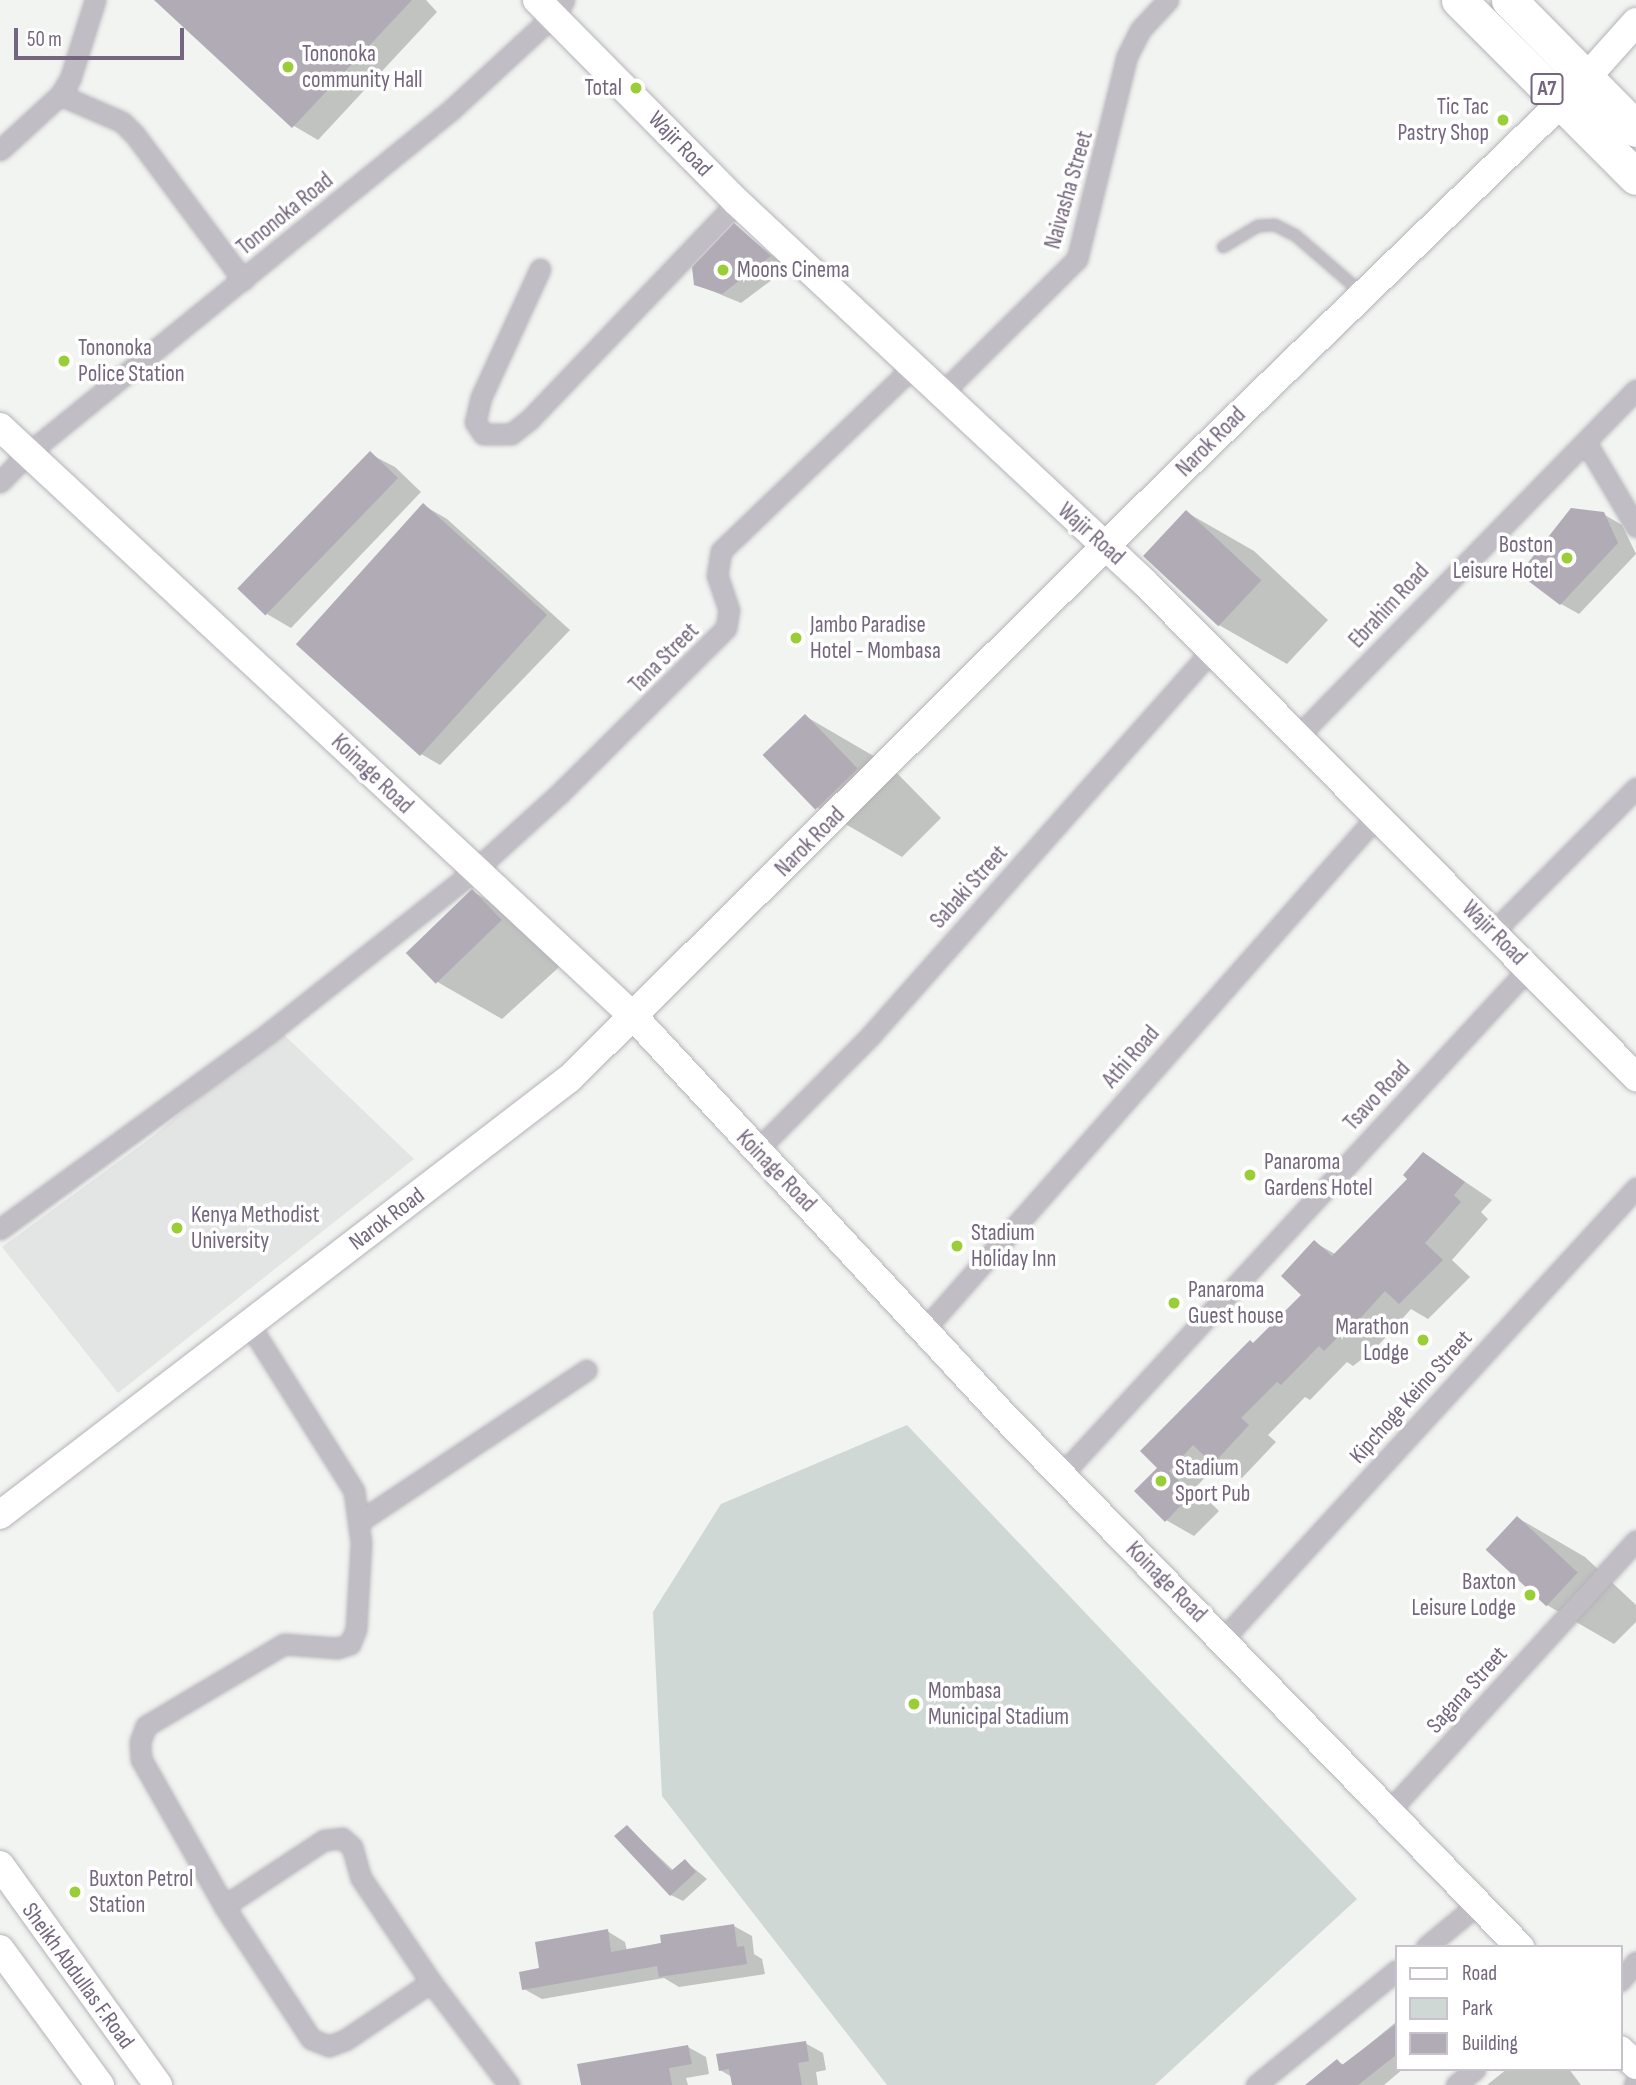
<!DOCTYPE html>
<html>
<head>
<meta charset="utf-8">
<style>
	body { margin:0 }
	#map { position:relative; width:1636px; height:2085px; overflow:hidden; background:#f1f4f1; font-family:"Sofia Sans Condensed",sans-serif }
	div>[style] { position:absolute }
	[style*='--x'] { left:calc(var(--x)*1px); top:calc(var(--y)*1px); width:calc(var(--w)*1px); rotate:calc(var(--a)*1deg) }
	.built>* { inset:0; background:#e3e4e4 }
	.green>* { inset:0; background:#d0d8d6 }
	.shadow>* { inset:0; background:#0003 }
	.building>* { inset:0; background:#b1abb5; transform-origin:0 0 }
	.roads { filter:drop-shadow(0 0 2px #b7b2ba) drop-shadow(0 0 2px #b7b2ba) }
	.lane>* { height:10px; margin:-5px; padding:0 5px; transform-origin:5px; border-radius:5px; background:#c1bdc4 }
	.street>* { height:19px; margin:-9.5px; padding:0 9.5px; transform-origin:9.5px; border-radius:9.5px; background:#c1bdc4 }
	.secondary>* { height:28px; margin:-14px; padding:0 14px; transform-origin:14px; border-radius:14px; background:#fff }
	.highway>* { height:35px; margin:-17.5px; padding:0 17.5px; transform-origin:17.5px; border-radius:17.5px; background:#fff }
	.dots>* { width:19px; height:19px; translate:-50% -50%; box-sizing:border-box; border:4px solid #fff; border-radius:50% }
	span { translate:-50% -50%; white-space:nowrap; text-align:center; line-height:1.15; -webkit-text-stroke:7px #fff; paint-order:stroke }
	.shield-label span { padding:2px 5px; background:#fff; border:2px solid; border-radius:5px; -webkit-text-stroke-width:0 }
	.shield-label { font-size:21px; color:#74667e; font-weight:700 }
	.poi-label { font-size:23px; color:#74667e }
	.left { translate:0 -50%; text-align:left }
	.right { translate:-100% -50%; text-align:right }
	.street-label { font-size:23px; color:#74667e }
	.legend { position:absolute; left:1395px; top:1945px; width:228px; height:126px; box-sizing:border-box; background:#fff; border:2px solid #c7c2cb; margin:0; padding:9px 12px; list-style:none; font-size:21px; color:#74667e }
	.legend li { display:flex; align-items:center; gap:14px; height:35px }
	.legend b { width:35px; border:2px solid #c7c2cb }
	.scale { position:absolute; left:14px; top:28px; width:170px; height:32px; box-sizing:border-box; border:4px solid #74667e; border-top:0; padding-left:9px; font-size:21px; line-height:24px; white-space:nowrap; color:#74667e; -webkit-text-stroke:5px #fff; paint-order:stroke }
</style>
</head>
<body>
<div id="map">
	<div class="built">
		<i style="clip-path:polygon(279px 1030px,414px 1159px,118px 1393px,2px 1247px,152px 1137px)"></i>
	</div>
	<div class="green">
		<i style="clip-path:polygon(907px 1425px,1357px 1899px,1155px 2085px,887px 2085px,662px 1796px,653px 1612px,721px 1504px)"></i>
	</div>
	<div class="shadow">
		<i style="clip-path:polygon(172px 0,426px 0,437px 12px,318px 140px,294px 126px)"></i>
		<i style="clip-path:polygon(734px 225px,788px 268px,741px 303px,695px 284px)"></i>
		<i style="clip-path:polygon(370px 454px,395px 467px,421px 492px,291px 628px,267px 614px)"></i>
		<i style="clip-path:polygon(423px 505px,447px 519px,570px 630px,440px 765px,416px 751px)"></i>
		<i style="clip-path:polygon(1186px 512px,1254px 551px,1328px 620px,1287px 664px,1219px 625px,1145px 556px)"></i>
		<i style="clip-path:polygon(1603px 514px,1622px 525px,1636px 554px,1579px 614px,1561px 604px)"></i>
		<i style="clip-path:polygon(805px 716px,889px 765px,941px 818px,902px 857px,818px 808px)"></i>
		<i style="clip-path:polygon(472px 891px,539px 930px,568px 959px,502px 1019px,434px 980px)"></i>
		<i style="clip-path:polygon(1424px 1154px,1492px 1200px,1481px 1212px,1488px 1219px,1452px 1260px,1470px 1277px,1428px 1319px,1411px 1309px,1375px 1349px,1353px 1366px,1347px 1362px,1310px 1400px,1305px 1397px,1268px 1435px,1276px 1442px,1242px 1478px,1218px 1464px,1195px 1488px,1219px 1511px,1194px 1536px,1166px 1520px,1160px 1468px,1255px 1345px,1304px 1294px,1314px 1242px,1335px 1254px,1410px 1179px)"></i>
		<i style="clip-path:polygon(1518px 1518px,1585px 1557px,1636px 1605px,1636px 1622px,1614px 1644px,1547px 1605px)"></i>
		<i style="clip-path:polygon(627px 1827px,674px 1871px,685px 1861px,707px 1879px,683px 1901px,671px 1895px)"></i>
		<i style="clip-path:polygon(734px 1926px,752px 1936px,754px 1954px,762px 1959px,765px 1974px,679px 1987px,664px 1978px,542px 1999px,524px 1989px,541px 1970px,607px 1931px,625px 1942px,627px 1951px)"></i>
		<i style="clip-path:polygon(1396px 2022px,1396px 2069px,1403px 2069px,1384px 2085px,1308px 2085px,1337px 2061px,1344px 2065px)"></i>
		<i style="clip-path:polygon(805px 2043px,823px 2053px,826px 2070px,816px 2072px,818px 2085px,733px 2085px,732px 2077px,720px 2070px)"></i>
		<i style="clip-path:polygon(688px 2047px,706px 2057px,709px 2074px,686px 2078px,688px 2085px,584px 2085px)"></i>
		<i style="clip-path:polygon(1507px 2069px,1569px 2069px,1581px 2085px,1487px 2085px)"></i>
	</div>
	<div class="building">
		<i style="clip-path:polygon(154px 0,412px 0,292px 128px)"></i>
		<i style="clip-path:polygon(734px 223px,771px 256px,722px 294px,694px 285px,692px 267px)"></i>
		<i style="left:370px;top:451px;width:39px;height:191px;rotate:44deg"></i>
		<i style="left:423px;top:503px;width:167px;height:190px;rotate:42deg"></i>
		<i style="clip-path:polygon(1571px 508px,1604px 512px,1618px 543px,1560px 605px,1519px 574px)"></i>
		<i style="left:1186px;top:510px;width:103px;height:63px;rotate:43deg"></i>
		<i style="left:805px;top:714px;width:76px;height:59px;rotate:46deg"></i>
		<i style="left:472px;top:889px;width:43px;height:92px;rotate:46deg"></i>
		<i style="clip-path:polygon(1423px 1152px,1465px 1182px,1454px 1195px,1461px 1202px,1425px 1243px,1443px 1260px,1399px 1304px,1385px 1291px,1346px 1334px,1343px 1332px,1324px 1351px,1319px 1346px,1281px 1385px,1277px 1382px,1241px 1418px,1249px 1425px,1213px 1464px,1193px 1445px,1169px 1471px,1192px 1494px,1165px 1522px,1134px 1491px,1157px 1468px,1140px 1451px,1250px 1340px,1253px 1343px,1301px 1295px,1281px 1276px,1314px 1240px,1332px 1256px,1407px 1179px,1403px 1175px)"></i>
		<i style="left:1517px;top:1516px;width:83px;height:46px;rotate:43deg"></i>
		<i style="clip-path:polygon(627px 1825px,671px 1871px,685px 1859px,696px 1872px,670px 1896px,614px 1836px)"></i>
		<i style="clip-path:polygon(734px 1924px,737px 1947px,744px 1946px,747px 1964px,659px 1977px,657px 1966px,522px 1990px,519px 1972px,539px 1968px,535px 1942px,608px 1929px,611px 1952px,661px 1943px,660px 1935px)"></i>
		<i style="clip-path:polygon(1396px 2024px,1396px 2055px,1358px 2085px,1305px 2085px,1337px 2059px,1342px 2065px)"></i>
		<i style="clip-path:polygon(806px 2041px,809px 2061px,798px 2063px,802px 2085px,732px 2085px,729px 2069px,719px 2071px,716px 2054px)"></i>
		<i style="clip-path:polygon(688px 2045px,692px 2064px,669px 2068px,672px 2085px,581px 2085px,577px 2064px)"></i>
	</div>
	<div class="roads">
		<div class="lane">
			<i style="--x:1223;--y:247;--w:41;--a:-31"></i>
			<i style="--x:1258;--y:226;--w:17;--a:-3"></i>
			<i style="--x:1275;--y:225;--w:22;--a:27"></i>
			<i style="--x:1295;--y:235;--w:89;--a:40.9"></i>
		</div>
		<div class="street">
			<i style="--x:60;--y:95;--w:68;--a:23.5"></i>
			<i style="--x:122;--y:122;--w:18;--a:45"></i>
			<i style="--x:135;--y:135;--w:181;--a:53.3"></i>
			<i style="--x:0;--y:150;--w:81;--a:-42.5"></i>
			<i style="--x:60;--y:95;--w:19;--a:-58"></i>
			<i style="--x:70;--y:79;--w:83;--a:-72.4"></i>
			<i style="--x:540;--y:269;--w:141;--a:114.7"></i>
			<i style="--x:481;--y:397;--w:26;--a:103"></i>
			<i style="--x:475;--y:422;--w:14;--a:56"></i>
			<i style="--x:483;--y:434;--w:28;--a:0"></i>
			<i style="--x:511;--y:434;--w:23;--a:-38"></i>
			<i style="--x:529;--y:420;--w:301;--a:-46.3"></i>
			<i style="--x:940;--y:395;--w:193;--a:-44.8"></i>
			<i style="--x:1077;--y:259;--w:209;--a:-76.2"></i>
			<i style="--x:1127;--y:56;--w:29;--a:-63"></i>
			<i style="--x:1140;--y:30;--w:41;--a:-47"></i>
			<i style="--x:1587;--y:444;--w:96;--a:59.4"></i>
			<i style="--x:0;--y:482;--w:39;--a:-46"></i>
			<i style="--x:27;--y:454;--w:546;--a:-39.05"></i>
			<i style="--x:451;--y:110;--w:140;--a:-42.7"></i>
			<i style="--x:554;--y:15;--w:18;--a:-56"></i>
			<i style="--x:1297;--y:737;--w:485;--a:-45.7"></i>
			<i style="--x:1493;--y:932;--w:203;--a:-45.2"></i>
			<i style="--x:756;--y:1151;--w:163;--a:-45.2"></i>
			<i style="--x:871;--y:1035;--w:514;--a:-48.47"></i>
			<i style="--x:0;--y:1229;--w:334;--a:-36.1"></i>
			<i style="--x:270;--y:1032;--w:260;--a:-38.3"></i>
			<i style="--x:474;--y:871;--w:116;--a:-42.2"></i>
			<i style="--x:560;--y:793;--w:234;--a:-44.8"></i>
			<i style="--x:726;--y:628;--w:18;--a:-81"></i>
			<i style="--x:729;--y:610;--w:36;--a:-109"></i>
			<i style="--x:717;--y:576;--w:25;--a:-81"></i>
			<i style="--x:721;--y:551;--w:266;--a:-43.8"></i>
			<i style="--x:249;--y:1324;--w:197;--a:57.8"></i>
			<i style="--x:354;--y:1491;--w:52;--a:82.3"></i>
			<i style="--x:361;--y:1543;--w:86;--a:93.3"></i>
			<i style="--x:356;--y:1629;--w:16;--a:112"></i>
			<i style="--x:350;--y:1644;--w:14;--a:163"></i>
			<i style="--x:337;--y:1648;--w:53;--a:-175.7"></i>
			<i style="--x:284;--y:1644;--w:161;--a:149.3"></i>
			<i style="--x:146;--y:1726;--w:17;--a:111"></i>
			<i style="--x:140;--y:1742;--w:17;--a:87"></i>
			<i style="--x:141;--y:1759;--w:169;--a:60.5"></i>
			<i style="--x:224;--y:1906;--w:159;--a:56.8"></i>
			<i style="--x:311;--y:2039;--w:19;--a:21"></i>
			<i style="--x:329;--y:2046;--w:17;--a:-21"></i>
			<i style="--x:345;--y:2040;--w:104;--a:-34"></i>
			<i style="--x:431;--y:1982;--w:129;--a:52.9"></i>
			<i style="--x:923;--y:1331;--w:687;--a:-48.6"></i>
			<i style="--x:1062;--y:1474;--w:689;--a:-47.3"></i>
			<i style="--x:360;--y:1521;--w:272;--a:-33.7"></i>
			<i style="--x:1223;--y:1639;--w:612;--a:-47.52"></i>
			<i style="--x:1390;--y:1810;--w:365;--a:-47.6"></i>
			<i style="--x:224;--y:1906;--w:120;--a:-33.4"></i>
			<i style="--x:324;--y:1840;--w:18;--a:-6"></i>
			<i style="--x:342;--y:1838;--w:13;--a:42"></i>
			<i style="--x:352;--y:1847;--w:32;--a:74"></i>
			<i style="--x:361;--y:1878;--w:125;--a:56.1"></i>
			<i style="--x:1426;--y:1947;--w:69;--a:-39.7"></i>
			<i style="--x:1620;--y:1981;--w:25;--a:-50"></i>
			<i style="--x:1256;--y:2085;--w:181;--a:-39.2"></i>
			<i style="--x:1456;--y:2085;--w:25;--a:-40"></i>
			<i style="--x:1634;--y:2085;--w:2;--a:-27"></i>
		</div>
		<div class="secondary">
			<i style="--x:537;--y:0;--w:284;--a:45.3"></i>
			<i style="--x:737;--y:202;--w:558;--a:43.04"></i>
			<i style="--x:1145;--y:583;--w:697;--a:45.17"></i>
			<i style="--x:1586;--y:78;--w:75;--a:-48.2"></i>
			<i style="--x:0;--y:427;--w:866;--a:42.94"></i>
			<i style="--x:634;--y:1017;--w:543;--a:47.17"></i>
			<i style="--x:1003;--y:1415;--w:742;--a:45.82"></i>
			<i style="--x:0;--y:1515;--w:718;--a:-37.48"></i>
			<i style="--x:570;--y:1078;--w:864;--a:-44.81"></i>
			<i style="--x:1183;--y:469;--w:526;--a:-44.08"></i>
			<i style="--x:0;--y:1865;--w:271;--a:54.3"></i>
			<i style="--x:0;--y:1949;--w:169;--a:53.7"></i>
			<i style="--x:1620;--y:2050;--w:22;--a:43"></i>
		</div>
		<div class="highway">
			<i style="--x:1459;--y:0;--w:250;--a:45"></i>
			<i style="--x:1509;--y:0;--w:181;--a:45.4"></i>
		</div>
	</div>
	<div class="dots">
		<i style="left:288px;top:67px;background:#9ace36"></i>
		<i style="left:636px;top:88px;background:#9ace36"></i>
		<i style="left:1503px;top:120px;background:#9ace36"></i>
		<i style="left:723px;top:270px;background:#9ace36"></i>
		<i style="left:64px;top:361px;background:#9ace36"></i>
		<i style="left:1567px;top:558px;background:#9ace36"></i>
		<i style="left:796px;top:638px;background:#9ace36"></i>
		<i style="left:1250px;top:1175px;background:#9ace36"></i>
		<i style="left:177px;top:1228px;background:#9ace36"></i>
		<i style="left:957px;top:1246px;background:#9ace36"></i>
		<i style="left:1174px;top:1303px;background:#9ace36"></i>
		<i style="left:1423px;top:1340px;background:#9ace36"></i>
		<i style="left:1161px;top:1481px;background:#9ace36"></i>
		<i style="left:1530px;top:1595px;background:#9ace36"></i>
		<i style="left:914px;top:1704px;background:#9ace36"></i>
		<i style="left:75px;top:1892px;background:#9ace36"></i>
	</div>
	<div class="shield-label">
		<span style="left:1547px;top:89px">A7</span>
	</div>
	<div class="poi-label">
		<span class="left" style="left:302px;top:67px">Tononoka<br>community Hall</span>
		<span class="right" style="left:622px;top:88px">Total</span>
		<span class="right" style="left:1489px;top:120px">Tic Tac<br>Pastry Shop</span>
		<span class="left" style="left:737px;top:270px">Moons Cinema</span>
		<span class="left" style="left:78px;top:361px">Tononoka<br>Police Station</span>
		<span class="right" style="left:1553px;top:558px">Boston<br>Leisure Hotel</span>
		<span class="left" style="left:810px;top:638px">Jambo Paradise<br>Hotel - Mombasa</span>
		<span class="left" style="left:1264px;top:1175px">Panaroma<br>Gardens Hotel</span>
		<span class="left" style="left:191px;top:1228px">Kenya Methodist<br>University</span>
		<span class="left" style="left:971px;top:1246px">Stadium<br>Holiday Inn</span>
		<span class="left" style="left:1188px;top:1303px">Panaroma<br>Guest house</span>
		<span class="right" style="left:1409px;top:1340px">Marathon<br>Lodge</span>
		<span class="left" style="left:1175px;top:1481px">Stadium<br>Sport Pub</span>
		<span class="right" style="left:1516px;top:1595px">Baxton<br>Leisure Lodge</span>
		<span class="left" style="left:928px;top:1704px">Mombasa<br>Municipal Stadium</span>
		<span class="left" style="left:89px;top:1892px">Buxton Petrol<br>Station</span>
	</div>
	<div class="street-label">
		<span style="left:680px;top:144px;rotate:46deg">Wajir Road</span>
		<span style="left:1069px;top:190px;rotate:-74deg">Naivasha Street</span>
		<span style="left:285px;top:214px;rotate:-39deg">Tononoka Road</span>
		<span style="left:1211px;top:442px;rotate:-45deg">Narok Road</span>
		<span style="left:1091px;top:534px;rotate:42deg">Wajir Road</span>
		<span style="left:1389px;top:606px;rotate:-47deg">Ebrahim Road</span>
		<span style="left:664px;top:658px;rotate:-45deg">Tana Street</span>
		<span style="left:372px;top:774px;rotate:44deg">Koinage Road</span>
		<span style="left:810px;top:842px;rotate:-45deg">Narok Road</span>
		<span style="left:969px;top:887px;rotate:-48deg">Sabaki Street</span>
		<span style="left:1494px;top:933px;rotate:45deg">Wajir Road</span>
		<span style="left:1131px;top:1057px;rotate:-49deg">Athi Road</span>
		<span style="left:1377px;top:1096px;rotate:-47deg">Tsavo Road</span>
		<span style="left:776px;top:1171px;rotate:46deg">Koinage Road</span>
		<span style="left:387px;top:1219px;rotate:-37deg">Narok Road</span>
		<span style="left:1411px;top:1397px;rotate:-48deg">Kipchoge Keino Street</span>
		<span style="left:1166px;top:1582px;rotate:45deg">Koinage Road</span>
		<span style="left:1467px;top:1690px;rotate:-48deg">Sagana Street</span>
		<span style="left:78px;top:1976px;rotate:54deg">Sheikh Abdullas F.Road</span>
	</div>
	<ul class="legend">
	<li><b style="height:9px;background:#fff"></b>Road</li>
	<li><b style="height:19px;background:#d0d8d6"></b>Park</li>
	<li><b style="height:19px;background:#b1abb5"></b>Building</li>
	</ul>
	<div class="scale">50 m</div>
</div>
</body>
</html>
